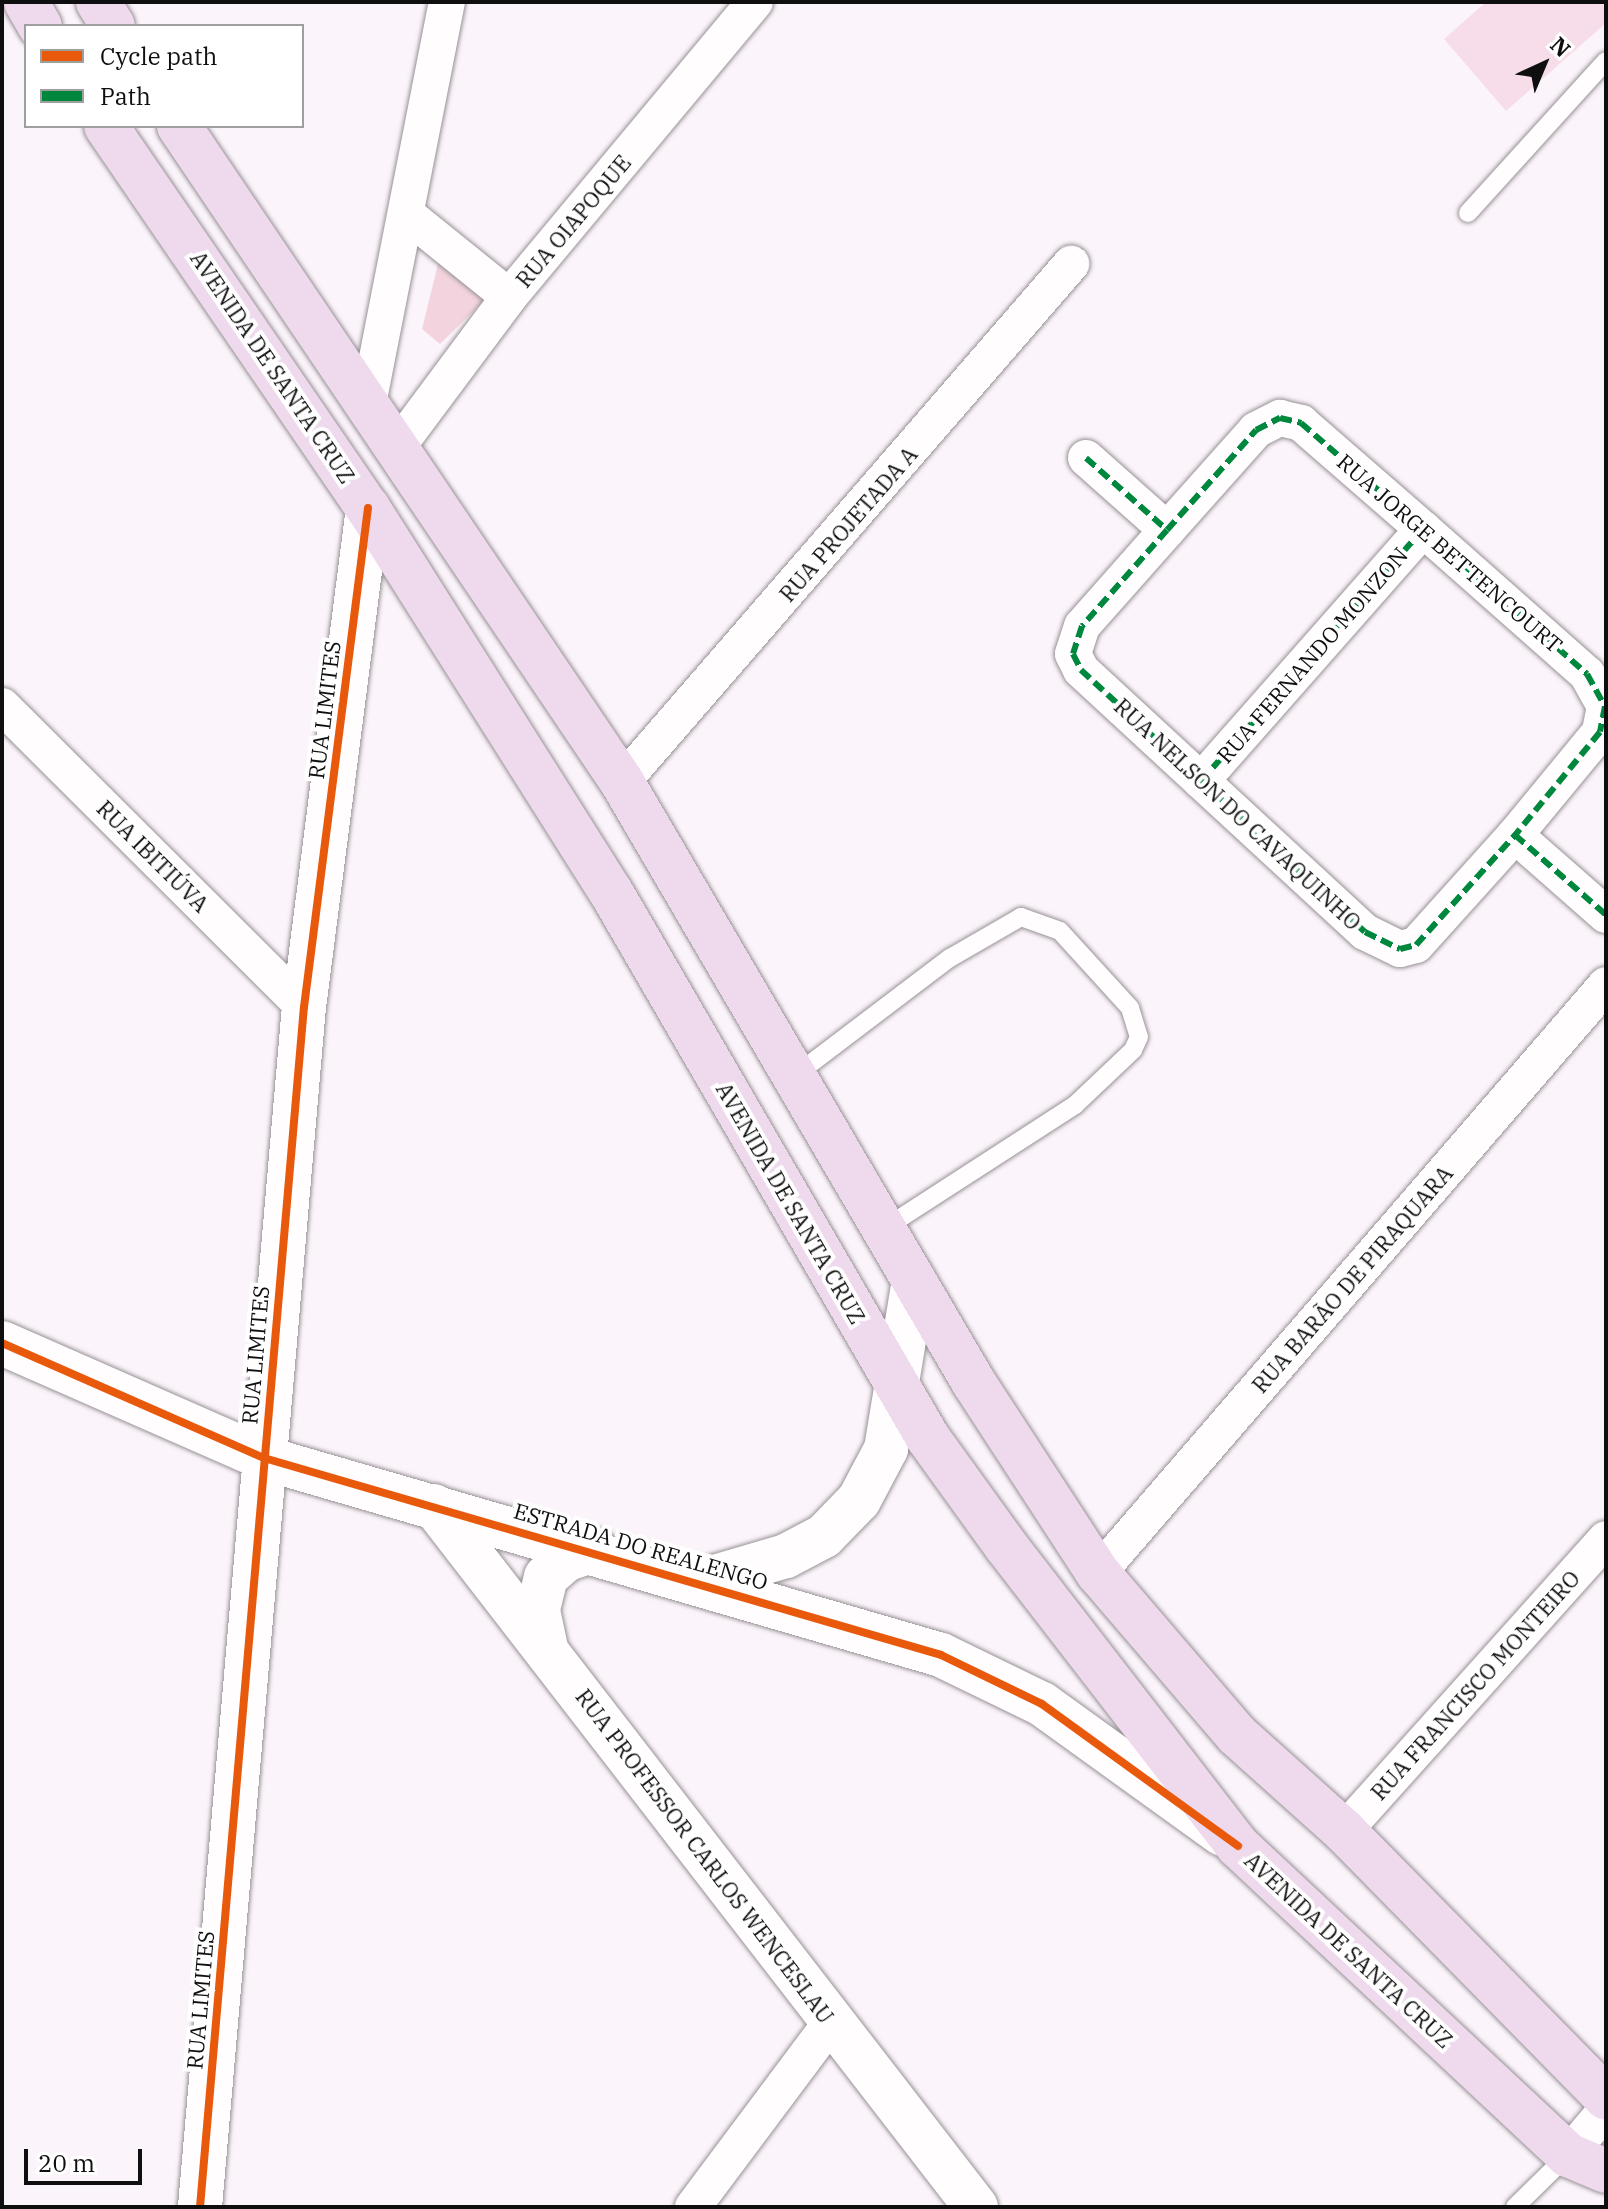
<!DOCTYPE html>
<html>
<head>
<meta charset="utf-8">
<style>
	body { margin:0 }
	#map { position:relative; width:1608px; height:2209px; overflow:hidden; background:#fcf4fb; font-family:"IBM Plex Serif",serif }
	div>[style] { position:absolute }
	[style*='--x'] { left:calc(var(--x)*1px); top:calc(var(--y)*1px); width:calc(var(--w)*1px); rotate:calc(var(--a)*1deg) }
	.green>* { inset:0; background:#f3d3dd }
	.pitch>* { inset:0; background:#f7dde9 }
	.roads { filter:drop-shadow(0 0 2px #969295) drop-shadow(0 0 2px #969295) }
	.service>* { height:18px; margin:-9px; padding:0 9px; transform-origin:9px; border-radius:9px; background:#fffdfe }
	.minor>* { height:36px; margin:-18px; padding:0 18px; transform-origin:18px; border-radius:18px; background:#fffdfe }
	.tertiary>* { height:44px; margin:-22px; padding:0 22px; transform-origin:22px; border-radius:22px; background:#fffdfe }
	.primary>* { height:44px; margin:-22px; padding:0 22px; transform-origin:22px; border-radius:22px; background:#eed9ed }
	.quiet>* { height:6px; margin-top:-3px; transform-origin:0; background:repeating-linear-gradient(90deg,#00873e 0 12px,transparent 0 18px) }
	.cycleway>* { height:8px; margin:-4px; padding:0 4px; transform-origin:4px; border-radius:4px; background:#e8590c }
	span { translate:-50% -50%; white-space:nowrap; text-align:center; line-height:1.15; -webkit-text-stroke:8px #fff; paint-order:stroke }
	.street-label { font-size:22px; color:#0f0f0f }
	.frame { position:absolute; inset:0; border:4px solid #0f0f0f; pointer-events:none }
	.legend { position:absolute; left:24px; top:24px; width:280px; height:104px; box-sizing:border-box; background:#fff; border:2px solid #9f9f9f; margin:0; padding:10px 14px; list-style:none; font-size:24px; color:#0f0f0f }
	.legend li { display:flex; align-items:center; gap:16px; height:40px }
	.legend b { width:40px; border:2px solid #9f9f9f }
	.north { position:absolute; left:1504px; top:24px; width:80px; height:80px; -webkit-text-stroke:6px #fff; paint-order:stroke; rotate:44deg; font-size:22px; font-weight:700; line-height:32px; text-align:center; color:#0f0f0f }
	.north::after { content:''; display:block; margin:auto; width:28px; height:36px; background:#0f0f0f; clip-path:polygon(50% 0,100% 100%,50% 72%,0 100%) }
	.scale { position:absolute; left:24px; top:2149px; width:118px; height:36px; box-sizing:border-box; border:4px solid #0f0f0f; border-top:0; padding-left:10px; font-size:24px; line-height:28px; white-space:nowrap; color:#0f0f0f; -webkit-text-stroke:6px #fff; paint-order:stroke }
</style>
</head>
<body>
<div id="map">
	<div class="green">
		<i style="clip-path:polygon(440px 256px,490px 295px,440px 344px,422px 329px)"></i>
	</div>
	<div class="pitch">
		<i style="clip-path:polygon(1486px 2px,1606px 2px,1606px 23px,1506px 111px,1444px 39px)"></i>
	</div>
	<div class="roads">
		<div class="service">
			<i style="--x:1468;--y:213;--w:205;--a:-47.8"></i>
			<i style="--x:793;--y:1077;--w:197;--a:-37.2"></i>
			<i style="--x:950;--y:958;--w:82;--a:-30"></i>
			<i style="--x:1021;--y:917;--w:41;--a:19.7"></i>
			<i style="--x:1060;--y:931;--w:104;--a:47.7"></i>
			<i style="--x:1130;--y:1008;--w:30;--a:73"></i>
			<i style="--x:1139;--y:1037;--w:14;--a:115"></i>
			<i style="--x:1133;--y:1050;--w:80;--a:136.5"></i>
			<i style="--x:1075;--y:1105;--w:229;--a:147.1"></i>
			<i style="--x:1515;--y:2207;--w:74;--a:-44.5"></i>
		</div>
		<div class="minor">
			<i style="--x:410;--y:217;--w:127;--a:38.9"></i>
			<i style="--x:368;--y:404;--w:410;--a:-78.9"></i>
			<i style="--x:398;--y:446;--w:186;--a:-53.3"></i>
			<i style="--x:509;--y:297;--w:384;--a:-50.2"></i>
			<i style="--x:1086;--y:458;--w:108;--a:41.6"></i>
			<i style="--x:1167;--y:530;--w:128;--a:131.5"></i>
			<i style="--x:1082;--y:626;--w:29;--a:108"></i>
			<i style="--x:1073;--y:654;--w:18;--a:63"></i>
			<i style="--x:1081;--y:670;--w:386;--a:42.7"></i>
			<i style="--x:1365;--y:932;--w:39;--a:26"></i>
			<i style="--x:1400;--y:949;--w:16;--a:-14"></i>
			<i style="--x:1416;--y:945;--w:148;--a:-48"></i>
			<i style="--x:1515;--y:835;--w:121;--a:41.3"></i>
			<i style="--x:1167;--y:530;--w:134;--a:-48.3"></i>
			<i style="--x:1256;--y:430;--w:27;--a:-27"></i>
			<i style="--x:1280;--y:418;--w:22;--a:13"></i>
			<i style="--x:1301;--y:423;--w:162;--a:41"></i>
			<i style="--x:1423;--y:529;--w:219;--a:41.5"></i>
			<i style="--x:1587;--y:674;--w:37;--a:61"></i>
			<i style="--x:1605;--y:706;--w:26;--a:101"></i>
			<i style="--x:1600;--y:732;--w:134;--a:129.5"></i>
			<i style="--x:2;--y:706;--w:426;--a:44.9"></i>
			<i style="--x:1201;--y:781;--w:336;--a:-48.6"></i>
			<i style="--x:622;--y:782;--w:686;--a:-49.08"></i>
			<i style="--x:1098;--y:1573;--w:777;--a:-49.17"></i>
			<i style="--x:1344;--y:1831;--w:392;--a:-48.1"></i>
			<i style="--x:1568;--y:2155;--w:59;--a:-49.8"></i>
			<i style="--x:693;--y:2207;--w:232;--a:-53.2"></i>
		</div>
		<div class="tertiary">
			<i style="--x:2;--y:1343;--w:286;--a:23.7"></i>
			<i style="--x:264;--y:1458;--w:705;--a:16.22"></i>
			<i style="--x:941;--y:1655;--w:112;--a:25.9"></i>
			<i style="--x:1042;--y:1704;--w:222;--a:35.8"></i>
			<i style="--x:434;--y:1506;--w:886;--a:52.29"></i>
			<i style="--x:704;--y:1580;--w:85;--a:-16.3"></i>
			<i style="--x:786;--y:1556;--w:43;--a:-27.8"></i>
			<i style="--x:824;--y:1536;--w:50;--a:-45.8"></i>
			<i style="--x:859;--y:1500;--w:58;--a:-62.1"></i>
			<i style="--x:886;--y:1449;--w:171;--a:-80.6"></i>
			<i style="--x:546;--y:1648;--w:40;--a:-102"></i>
			<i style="--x:538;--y:1609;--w:33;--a:-76"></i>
			<i style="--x:546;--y:1577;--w:28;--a:-41"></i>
			<i style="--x:567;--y:1559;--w:29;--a:-18"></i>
			<i style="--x:200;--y:2207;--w:1204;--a:-85.05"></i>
			<i style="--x:304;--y:1007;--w:503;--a:-82.69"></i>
		</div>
		<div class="primary">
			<i style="--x:26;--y:2;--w:28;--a:60"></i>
			<i style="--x:98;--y:2;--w:28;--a:58"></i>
			<i style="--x:106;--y:126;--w:463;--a:55.6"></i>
			<i style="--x:368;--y:508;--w:454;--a:57.7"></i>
			<i style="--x:611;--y:892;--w:631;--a:59.86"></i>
			<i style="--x:928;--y:1438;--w:133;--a:54.2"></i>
			<i style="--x:1006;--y:1546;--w:379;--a:52.3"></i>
			<i style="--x:1238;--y:1846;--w:452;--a:43.1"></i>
			<i style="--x:1568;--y:2155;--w:41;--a:22.8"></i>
			<i style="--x:179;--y:126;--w:792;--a:55.97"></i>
			<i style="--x:622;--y:782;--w:696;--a:59.64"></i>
			<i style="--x:974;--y:1383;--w:227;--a:56.9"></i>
			<i style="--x:1098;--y:1573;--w:213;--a:49.4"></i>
			<i style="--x:1237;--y:1735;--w:144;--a:41.9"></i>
			<i style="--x:1344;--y:1831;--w:374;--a:45.5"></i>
		</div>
	</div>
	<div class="quiet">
		<i style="--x:1086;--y:458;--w:108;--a:41.6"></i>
		<i style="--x:1167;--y:530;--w:128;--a:131.5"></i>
		<i style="--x:1082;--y:626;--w:29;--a:108"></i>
		<i style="--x:1073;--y:654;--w:18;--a:63"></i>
		<i style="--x:1081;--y:670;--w:386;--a:42.7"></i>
		<i style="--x:1365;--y:932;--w:39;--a:26"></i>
		<i style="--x:1400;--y:949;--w:16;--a:-14"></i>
		<i style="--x:1416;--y:945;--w:148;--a:-48"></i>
		<i style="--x:1515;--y:835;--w:121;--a:41.3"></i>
		<i style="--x:1167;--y:530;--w:134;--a:-48.3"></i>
		<i style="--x:1256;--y:430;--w:27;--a:-27"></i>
		<i style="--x:1280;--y:418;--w:22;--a:13"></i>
		<i style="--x:1301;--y:423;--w:162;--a:41"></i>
		<i style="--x:1423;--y:529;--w:219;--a:41.5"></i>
		<i style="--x:1587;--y:674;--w:37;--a:61"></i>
		<i style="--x:1605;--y:706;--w:26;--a:101"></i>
		<i style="--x:1600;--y:732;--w:134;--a:129.5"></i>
		<i style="--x:1201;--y:781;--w:336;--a:-48.6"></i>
	</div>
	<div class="cycleway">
		<i style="--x:2;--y:1343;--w:286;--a:23.7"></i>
		<i style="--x:264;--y:1458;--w:705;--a:16.22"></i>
		<i style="--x:941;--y:1655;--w:112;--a:25.9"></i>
		<i style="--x:1042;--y:1704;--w:242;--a:35.9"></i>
		<i style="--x:200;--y:2207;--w:1204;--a:-85.05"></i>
		<i style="--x:304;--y:1007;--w:503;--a:-82.69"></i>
	</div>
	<div class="street-label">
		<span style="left:573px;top:221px;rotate:-50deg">RUA OIAPOQUE</span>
		<span style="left:273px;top:367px;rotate:56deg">AVENIDA DE SANTA CRUZ</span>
		<span style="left:848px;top:524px;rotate:-49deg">RUA PROJETADA A</span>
		<span style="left:1450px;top:553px;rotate:41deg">RUA JORGE BETTENCOURT</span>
		<span style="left:1312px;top:655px;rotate:-49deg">RUA FERNANDO MONZON</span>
		<span style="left:324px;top:710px;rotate:-83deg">RUA LIMITES</span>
		<span style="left:1238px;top:814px;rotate:43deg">RUA NELSON DO CAVAQUINHO</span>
		<span style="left:153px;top:856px;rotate:45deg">RUA IBITIÚVA</span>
		<span style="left:791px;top:1203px;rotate:60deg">AVENIDA DE SANTA CRUZ</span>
		<span style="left:1352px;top:1279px;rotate:-49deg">RUA BARÃO DE PIRAQUARA</span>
		<span style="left:255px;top:1355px;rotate:-85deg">RUA LIMITES</span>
		<span style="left:641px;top:1546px;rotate:16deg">ESTRADA DO REALENGO</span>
		<span style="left:1475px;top:1685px;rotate:-48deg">RUA FRANCISCO MONTEIRO</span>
		<span style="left:705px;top:1856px;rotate:53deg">RUA PROFESSOR CARLOS WENCESLAU</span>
		<span style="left:1349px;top:1950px;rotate:43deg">AVENIDA DE SANTA CRUZ</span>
		<span style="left:200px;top:2000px;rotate:-85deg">RUA LIMITES</span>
	</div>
	<div class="frame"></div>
	<ul class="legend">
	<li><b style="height:10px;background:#e8590c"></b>Cycle path</li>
	<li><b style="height:10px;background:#00873e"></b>Path</li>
	</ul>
	<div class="north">N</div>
	<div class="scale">20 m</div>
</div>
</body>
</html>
